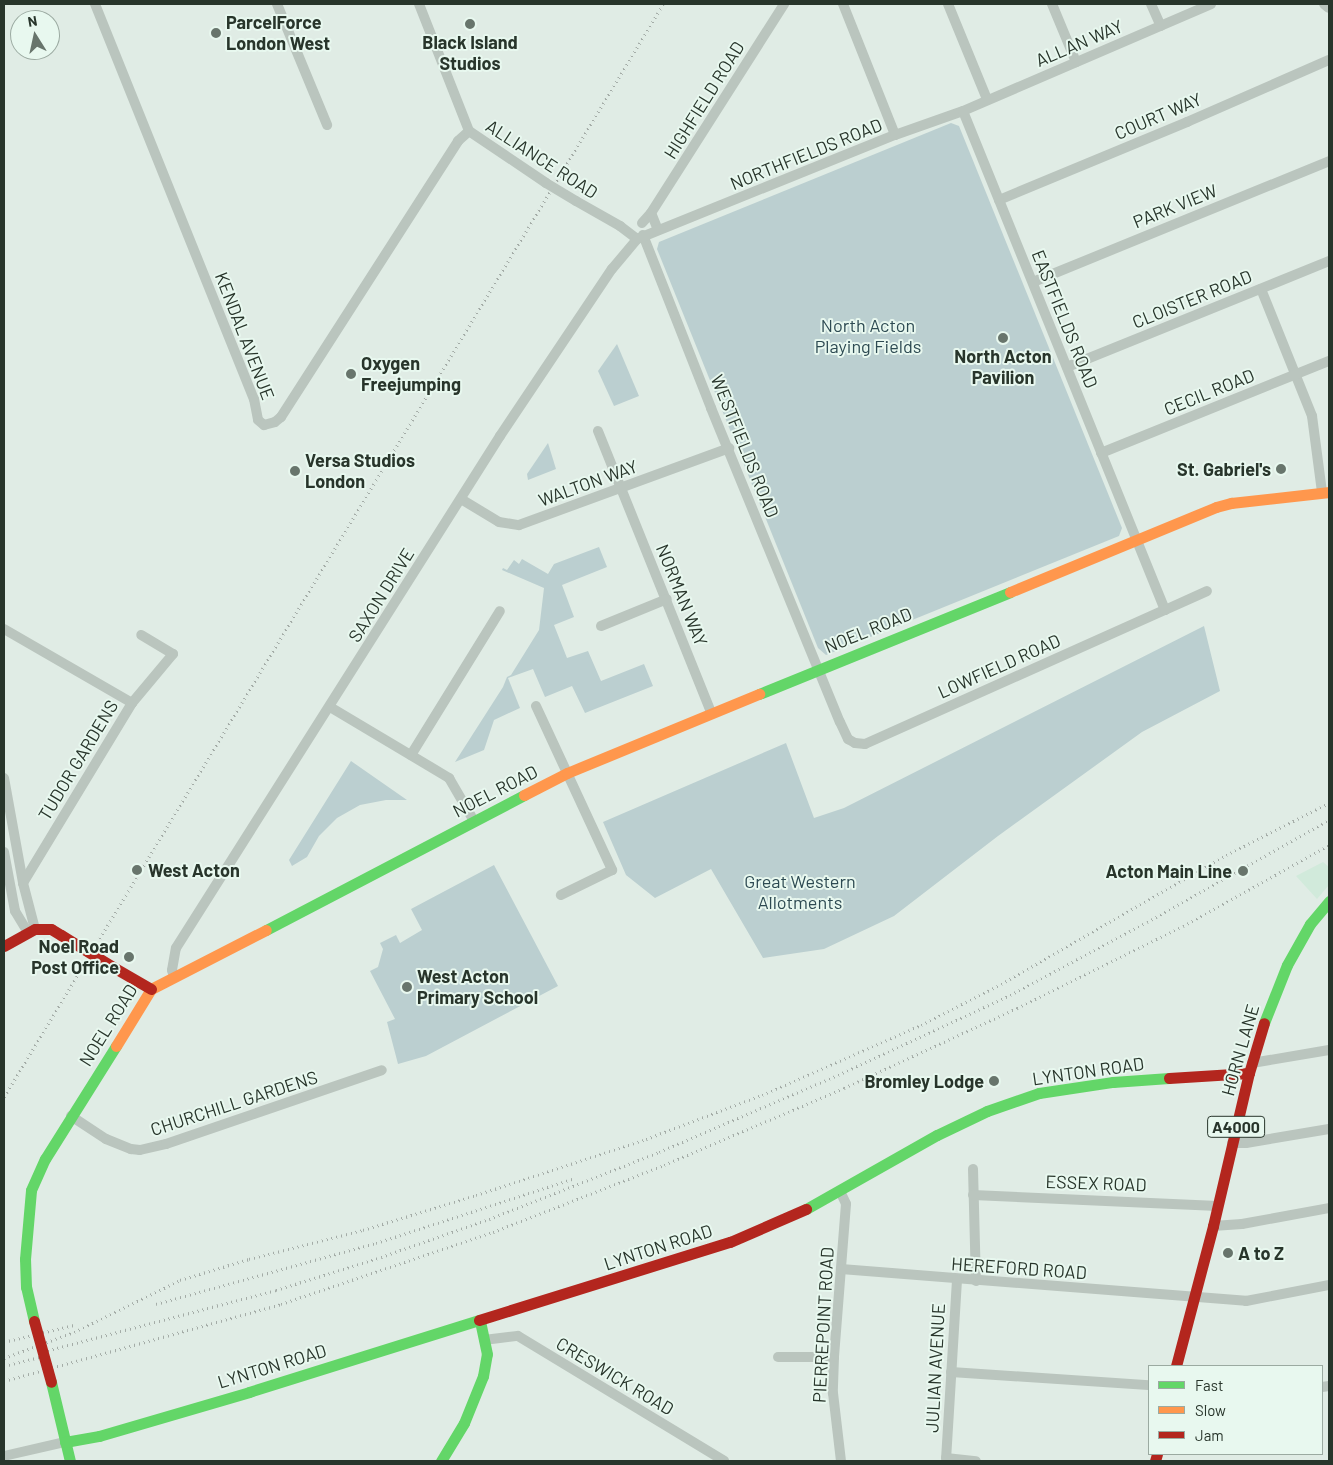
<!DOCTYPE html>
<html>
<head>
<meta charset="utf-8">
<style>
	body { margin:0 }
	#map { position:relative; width:1333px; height:1465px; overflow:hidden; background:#e0ece5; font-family:Barlow,sans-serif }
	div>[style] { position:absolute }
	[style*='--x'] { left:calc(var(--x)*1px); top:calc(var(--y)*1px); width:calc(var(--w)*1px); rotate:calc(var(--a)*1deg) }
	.green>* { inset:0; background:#bbcfd0 }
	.plaza>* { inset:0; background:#d1eadb }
	.street>* { height:10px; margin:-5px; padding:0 5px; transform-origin:5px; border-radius:5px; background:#bac5be }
	.fast>* { height:11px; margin:-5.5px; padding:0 5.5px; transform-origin:5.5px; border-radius:5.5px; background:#63d668 }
	.slow>* { height:11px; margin:-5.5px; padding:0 5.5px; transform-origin:5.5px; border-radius:5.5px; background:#ff974d }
	.jam>* { height:11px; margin:-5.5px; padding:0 5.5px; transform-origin:5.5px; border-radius:5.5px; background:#b3261e }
	.rail>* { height:2.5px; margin-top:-1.25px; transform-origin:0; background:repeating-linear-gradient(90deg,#a4aca7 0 1px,transparent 0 5px) }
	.street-bridge>* { height:10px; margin:-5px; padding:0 5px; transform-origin:5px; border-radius:5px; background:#bac5be }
	.jam-bridge>* { height:11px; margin:-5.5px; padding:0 5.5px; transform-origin:5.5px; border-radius:5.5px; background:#b3261e }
	.dots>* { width:14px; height:14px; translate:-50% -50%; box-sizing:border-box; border:2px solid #e8f8ef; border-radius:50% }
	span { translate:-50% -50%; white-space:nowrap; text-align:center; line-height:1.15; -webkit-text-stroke:4px #e8f8ef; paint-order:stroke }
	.shield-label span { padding:1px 4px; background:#e8f8ef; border:1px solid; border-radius:4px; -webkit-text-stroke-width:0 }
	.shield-label { font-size:16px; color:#28352b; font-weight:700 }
	.poi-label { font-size:18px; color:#28352b; font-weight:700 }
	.left { translate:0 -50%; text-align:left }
	.right { translate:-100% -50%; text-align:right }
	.street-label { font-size:18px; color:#28352b }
	.park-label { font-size:18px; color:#2d4a52 }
	.frame { position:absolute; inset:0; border:5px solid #28352b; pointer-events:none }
	.legend { position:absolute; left:1148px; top:1365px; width:175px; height:90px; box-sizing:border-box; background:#e8f8ef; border:1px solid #9baaa1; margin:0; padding:6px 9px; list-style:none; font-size:15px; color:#28352b }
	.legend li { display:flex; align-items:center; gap:10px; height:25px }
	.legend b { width:25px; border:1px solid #9baaa1 }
	.north { position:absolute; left:10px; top:10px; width:50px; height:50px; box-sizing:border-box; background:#e8f8ef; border:1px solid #9baaa1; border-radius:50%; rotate:350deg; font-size:14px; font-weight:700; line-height:20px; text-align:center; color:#28352b }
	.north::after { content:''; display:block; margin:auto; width:18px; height:22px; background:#68756c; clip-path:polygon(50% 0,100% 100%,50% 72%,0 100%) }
</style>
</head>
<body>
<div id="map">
	<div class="green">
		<i style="clip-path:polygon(951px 123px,959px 126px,1122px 528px,1119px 536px,826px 655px,818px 648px,657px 249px,659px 242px)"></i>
		<i style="clip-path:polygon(617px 344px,639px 396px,614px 406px,598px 371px)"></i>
		<i style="clip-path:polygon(548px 443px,556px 469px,528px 480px,527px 474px)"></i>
		<i style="clip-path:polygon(599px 547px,607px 567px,562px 585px,574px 617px,554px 625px,567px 658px,588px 651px,601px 681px,644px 664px,653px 686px,585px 713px,572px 686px,545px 697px,533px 669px,508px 678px,520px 708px,494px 720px,484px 750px,455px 762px,503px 687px,507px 677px,511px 675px,539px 630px,544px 588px,502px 570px,503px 568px,507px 570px,514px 560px,519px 564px,522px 559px,548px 574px,554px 564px)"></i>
		<i style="clip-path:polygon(1204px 626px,1220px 691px,1142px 732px,998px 836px,894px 916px,824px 949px,763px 958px,711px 869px,655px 898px,626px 875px,603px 822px,786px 743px,814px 818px,844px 808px)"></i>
		<i style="clip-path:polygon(351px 761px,407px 800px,386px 800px,360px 805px,337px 818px,319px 836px,307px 857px,292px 866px,289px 860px)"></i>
		<i style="clip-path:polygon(494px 865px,558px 986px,426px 1056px,398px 1064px,387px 1022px,395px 1019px,370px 971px,378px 967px,383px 949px,380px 943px,396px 935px,400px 943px,422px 930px,411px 909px)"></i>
	</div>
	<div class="plaza">
		<i style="clip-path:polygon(1323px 862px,1329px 867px,1329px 885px,1317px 899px,1296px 876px)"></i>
	</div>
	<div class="street">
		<i style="--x:95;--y:4;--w:426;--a:68.1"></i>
		<i style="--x:254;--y:399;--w:21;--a:79"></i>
		<i style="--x:258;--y:420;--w:8;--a:40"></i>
		<i style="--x:264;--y:425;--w:11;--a:-15"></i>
		<i style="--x:275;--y:422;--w:8;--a:-40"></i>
		<i style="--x:281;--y:417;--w:328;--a:-57.3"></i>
		<i style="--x:458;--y:141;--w:15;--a:-42"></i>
		<i style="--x:277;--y:4;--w:131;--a:67.5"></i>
		<i style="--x:419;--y:4;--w:136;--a:68.5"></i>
		<i style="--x:469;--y:131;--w:93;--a:34"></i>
		<i style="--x:843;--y:4;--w:141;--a:68.3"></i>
		<i style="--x:948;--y:4;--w:103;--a:67.7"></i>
		<i style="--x:1052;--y:4;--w:63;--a:67.5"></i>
		<i style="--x:1151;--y:4;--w:24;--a:66"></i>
		<i style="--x:1324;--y:4;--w:6;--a:39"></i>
		<i style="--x:999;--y:200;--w:204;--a:-22.5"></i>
		<i style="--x:1187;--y:122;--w:155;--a:-23.6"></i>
		<i style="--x:576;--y:201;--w:51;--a:29.6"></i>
		<i style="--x:620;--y:226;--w:21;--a:37"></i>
		<i style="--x:642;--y:223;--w:13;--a:-48"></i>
		<i style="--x:658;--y:230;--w:18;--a:-112"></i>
		<i style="--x:651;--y:213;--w:248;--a:-57.5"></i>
		<i style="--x:643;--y:235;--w:186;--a:68.5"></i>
		<i style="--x:711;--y:408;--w:339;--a:67.7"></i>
		<i style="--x:840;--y:722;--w:19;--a:65"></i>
		<i style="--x:848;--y:739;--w:8;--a:30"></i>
		<i style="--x:855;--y:743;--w:10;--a:6"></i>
		<i style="--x:865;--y:744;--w:329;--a:-24.1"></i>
		<i style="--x:1165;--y:610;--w:538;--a:-112.04"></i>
		<i style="--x:1033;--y:282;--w:320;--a:-22.2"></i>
		<i style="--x:1261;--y:289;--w:137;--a:68.1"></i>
		<i style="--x:1312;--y:416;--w:77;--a:82.5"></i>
		<i style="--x:1067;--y:367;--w:283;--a:-22"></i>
		<i style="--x:598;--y:431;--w:305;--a:68.1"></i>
		<i style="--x:1101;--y:453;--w:246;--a:-22"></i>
		<i style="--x:461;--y:499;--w:44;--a:31.2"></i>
		<i style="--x:499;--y:522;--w:20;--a:9"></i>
		<i style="--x:519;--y:525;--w:224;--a:-20.1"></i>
		<i style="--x:1165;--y:610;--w:46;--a:-24.3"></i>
		<i style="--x:601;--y:626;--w:71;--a:-22.2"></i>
		<i style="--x:4;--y:629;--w:148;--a:30"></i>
		<i style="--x:536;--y:706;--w:181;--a:65.1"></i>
		<i style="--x:612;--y:870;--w:57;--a:153.9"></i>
		<i style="--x:330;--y:707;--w:139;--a:30.8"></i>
		<i style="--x:449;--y:778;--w:50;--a:59.8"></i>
		<i style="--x:411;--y:755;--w:169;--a:-58.3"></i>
		<i style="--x:4;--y:778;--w:107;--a:79.7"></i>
		<i style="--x:23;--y:883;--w:48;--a:75.4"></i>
		<i style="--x:4;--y:852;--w:60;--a:79.4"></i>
		<i style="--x:15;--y:911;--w:26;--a:59"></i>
		<i style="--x:23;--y:883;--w:210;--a:-58.8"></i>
		<i style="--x:132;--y:703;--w:64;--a:-50.1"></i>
		<i style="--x:173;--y:654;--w:37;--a:-149"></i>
		<i style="--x:174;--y:977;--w:7;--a:-106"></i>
		<i style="--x:172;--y:970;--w:22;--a:-80"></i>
		<i style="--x:176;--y:948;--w:606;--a:-57.67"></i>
		<i style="--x:500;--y:436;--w:201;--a:-56.2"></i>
		<i style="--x:612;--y:269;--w:39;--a:-50"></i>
		<i style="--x:637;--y:239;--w:278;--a:-22"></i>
		<i style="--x:895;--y:135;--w:72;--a:-19.4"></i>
		<i style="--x:963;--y:111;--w:270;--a:-23.3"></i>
		<i style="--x:1252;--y:1063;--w:78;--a:-9.6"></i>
		<i style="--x:71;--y:1116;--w:42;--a:33.3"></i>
		<i style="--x:106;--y:1139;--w:27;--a:22"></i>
		<i style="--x:131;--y:1149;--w:9;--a:6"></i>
		<i style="--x:140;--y:1150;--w:27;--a:-13"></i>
		<i style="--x:166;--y:1144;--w:228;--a:-18.9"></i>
		<i style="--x:1232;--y:1143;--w:14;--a:0"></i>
		<i style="--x:1246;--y:1143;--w:84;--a:-9.6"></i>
		<i style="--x:973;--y:1169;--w:112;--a:88.5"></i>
		<i style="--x:840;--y:1191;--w:14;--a:65"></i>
		<i style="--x:846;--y:1204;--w:153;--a:94.5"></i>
		<i style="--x:834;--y:1357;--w:36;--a:92"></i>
		<i style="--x:833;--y:1393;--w:68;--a:83.3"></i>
		<i style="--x:973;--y:1195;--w:245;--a:2.6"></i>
		<i style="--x:1213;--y:1226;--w:29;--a:-4"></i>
		<i style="--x:1242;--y:1224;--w:88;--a:-10.4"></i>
		<i style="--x:841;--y:1269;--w:406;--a:4.5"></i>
		<i style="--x:1246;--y:1301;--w:85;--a:-10.9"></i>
		<i style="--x:957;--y:1280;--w:178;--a:93.5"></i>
		<i style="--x:946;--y:1458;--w:30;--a:6"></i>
		<i style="--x:484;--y:1340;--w:34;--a:-7"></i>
		<i style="--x:518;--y:1336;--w:241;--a:31.2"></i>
		<i style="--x:778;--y:1357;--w:56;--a:0"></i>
		<i style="--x:951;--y:1372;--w:198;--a:3.8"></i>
		<i style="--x:1322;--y:1387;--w:7;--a:-8"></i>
		<i style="--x:4;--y:1456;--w:63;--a:-12.9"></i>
	</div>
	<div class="fast">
		<i style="--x:759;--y:694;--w:271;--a:-22.1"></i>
		<i style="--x:266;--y:930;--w:291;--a:-27.6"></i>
		<i style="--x:1264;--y:1023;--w:62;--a:-68.4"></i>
		<i style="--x:1287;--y:965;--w:47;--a:-60.7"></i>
		<i style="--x:1310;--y:924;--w:30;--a:-50"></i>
		<i style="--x:806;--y:1209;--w:150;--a:-29.5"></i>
		<i style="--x:937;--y:1135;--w:55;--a:-25.6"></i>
		<i style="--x:987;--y:1111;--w:55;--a:-19.1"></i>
		<i style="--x:1039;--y:1093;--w:75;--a:-8.5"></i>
		<i style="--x:1113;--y:1082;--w:56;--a:-4.1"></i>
		<i style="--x:34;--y:1321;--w:35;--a:-103"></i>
		<i style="--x:26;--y:1287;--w:28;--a:-92"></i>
		<i style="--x:25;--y:1259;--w:69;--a:-85"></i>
		<i style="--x:31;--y:1190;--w:34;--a:-66"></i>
		<i style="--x:45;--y:1159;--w:133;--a:-57.9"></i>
		<i style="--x:51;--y:1382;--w:81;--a:76.5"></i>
		<i style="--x:65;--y:1442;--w:35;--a:-10"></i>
		<i style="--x:99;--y:1436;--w:156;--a:-16.3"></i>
		<i style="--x:249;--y:1392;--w:241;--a:-17.4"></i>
		<i style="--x:441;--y:1461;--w:44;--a:-58.8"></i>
		<i style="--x:464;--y:1423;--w:51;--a:-68"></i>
		<i style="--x:483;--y:1376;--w:22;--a:-80"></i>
		<i style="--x:487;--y:1354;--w:34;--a:-102"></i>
	</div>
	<div class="slow">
		<i style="--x:1010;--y:592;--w:223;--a:-22.4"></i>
		<i style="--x:1216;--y:507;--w:16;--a:-15"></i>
		<i style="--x:1231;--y:503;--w:99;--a:-6.4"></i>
		<i style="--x:524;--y:795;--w:48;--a:-27.1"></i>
		<i style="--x:567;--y:773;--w:208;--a:-22.4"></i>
		<i style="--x:116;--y:1046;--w:67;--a:-58.4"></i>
		<i style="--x:151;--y:989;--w:129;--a:-27.2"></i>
	</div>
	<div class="jam">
		<i style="--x:4;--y:946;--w:35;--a:-29"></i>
		<i style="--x:35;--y:929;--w:16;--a:0"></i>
		<i style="--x:51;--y:929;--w:12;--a:31"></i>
		<i style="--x:113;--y:967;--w:44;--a:30.1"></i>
		<i style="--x:1169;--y:1078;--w:80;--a:-3.6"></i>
		<i style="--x:479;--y:1320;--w:263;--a:-17.3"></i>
		<i style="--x:730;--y:1242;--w:83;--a:-23.5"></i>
		<i style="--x:1176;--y:1366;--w:145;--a:-75.2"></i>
		<i style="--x:1213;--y:1226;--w:157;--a:-76.8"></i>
		<i style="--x:1249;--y:1073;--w:52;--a:-73.3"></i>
		<i style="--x:1155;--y:1461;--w:7;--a:-74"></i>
	</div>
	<div class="rail">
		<i style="--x:4;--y:1097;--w:1276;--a:-58.91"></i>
		<i style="--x:156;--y:1304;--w:228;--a:-15.5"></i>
		<i style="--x:376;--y:1243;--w:209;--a:-18.1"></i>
		<i style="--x:4;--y:1342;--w:72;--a:-13.7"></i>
		<i style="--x:38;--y:1353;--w:246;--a:-14.8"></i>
		<i style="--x:276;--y:1290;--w:110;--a:-17.4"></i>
		<i style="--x:381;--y:1257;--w:114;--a:-19.4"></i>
		<i style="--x:489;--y:1219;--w:183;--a:-21.5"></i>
		<i style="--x:659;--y:1152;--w:195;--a:-23.3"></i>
		<i style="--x:838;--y:1075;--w:190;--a:-24.9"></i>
		<i style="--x:1010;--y:995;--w:155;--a:-28.1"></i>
		<i style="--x:1147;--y:922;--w:209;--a:-29.3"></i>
		<i style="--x:4;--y:1358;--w:75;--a:-20.4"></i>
		<i style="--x:74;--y:1332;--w:118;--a:-26.1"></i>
		<i style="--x:180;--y:1280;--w:72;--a:-16.9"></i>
		<i style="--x:249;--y:1259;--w:118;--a:-14.3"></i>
		<i style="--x:363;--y:1230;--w:118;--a:-17.2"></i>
		<i style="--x:476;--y:1195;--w:179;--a:-18.2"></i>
		<i style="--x:646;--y:1139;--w:124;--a:-20.8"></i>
		<i style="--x:762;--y:1095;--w:174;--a:-23.8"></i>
		<i style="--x:921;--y:1025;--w:90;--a:-27.1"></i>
		<i style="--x:1001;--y:984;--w:259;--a:-29.8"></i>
		<i style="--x:1226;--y:855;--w:115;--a:-26.8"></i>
		<i style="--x:4;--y:1366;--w:44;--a:-14.3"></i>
		<i style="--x:4;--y:1381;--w:288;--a:-15.5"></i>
		<i style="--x:281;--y:1304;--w:224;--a:-18.8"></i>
		<i style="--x:493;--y:1232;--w:184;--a:-21.4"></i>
		<i style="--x:664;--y:1165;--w:196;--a:-23.2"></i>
		<i style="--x:844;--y:1088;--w:191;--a:-24.8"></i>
		<i style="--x:1017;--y:1008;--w:185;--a:-26.3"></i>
		<i style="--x:1183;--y:926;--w:167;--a:-29"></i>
	</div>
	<div class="street-bridge">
		<i style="--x:546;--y:183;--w:35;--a:31"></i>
	</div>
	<div class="jam-bridge">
		<i style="--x:61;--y:935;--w:61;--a:31.6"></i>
		<i style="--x:34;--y:1321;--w:63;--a:74.4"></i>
	</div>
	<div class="dots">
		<i style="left:470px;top:24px;background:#68756c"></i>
		<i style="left:216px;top:33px;background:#68756c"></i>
		<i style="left:1003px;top:338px;background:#68756c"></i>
		<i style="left:351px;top:374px;background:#68756c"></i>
		<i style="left:1281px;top:469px;background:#68756c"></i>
		<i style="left:295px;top:471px;background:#68756c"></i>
		<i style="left:137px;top:870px;background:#68756c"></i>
		<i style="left:1243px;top:871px;background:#68756c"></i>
		<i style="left:129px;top:957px;background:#68756c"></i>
		<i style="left:407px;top:987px;background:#68756c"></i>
		<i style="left:994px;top:1081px;background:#68756c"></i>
		<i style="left:1228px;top:1253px;background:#68756c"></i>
	</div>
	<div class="shield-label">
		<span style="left:1236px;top:1127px">A4000</span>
	</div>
	<div class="poi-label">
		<span class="left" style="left:226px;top:33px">ParcelForce<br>London West</span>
		<span style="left:470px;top:53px">Black Island<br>Studios</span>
		<span style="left:1003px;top:367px">North Acton<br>Pavilion</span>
		<span class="left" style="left:361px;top:374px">Oxygen<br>Freejumping</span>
		<span class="left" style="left:305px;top:471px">Versa Studios<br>London</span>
		<span class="right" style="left:1271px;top:469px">St. Gabriel's</span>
		<span class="left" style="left:148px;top:870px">West Acton</span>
		<span class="right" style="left:1232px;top:871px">Acton Main Line</span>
		<span class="right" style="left:119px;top:957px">Noel Road<br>Post Office</span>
		<span class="left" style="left:417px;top:987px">West Acton<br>Primary School</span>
		<span class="right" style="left:984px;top:1081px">Bromley Lodge</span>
		<span class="left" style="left:1238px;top:1253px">A to Z</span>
	</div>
	<div class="street-label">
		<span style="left:1079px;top:43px;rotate:-23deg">ALLAN WAY</span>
		<span style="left:704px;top:100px;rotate:-58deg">HIGHFIELD ROAD</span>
		<span style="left:1158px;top:116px;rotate:-23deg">COURT WAY</span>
		<span style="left:806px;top:154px;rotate:-22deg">NORTHFIELDS ROAD</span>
		<span style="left:542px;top:159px;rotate:33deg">ALLIANCE ROAD</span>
		<span style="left:1175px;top:206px;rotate:-22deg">PARK VIEW</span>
		<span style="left:1192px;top:299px;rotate:-22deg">CLOISTER ROAD</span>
		<span style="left:1065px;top:319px;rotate:68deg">EASTFIELDS ROAD</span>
		<span style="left:245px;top:336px;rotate:69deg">KENDAL AVENUE</span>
		<span style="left:1209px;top:392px;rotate:-22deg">CECIL ROAD</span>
		<span style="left:745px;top:446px;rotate:68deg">WESTFIELDS ROAD</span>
		<span style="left:588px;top:483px;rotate:-20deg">WALTON WAY</span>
		<span style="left:381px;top:595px;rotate:-58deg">SAXON DRIVE</span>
		<span style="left:682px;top:595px;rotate:68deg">NORMAN WAY</span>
		<span style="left:868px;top:630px;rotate:-22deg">NOEL ROAD</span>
		<span style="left:999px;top:666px;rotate:-24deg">LOWFIELD ROAD</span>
		<span style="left:78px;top:760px;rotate:-59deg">TUDOR GARDENS</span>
		<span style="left:495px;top:791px;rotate:-27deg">NOEL ROAD</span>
		<span style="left:108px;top:1025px;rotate:-58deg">NOEL ROAD</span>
		<span style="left:1240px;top:1050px;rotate:-74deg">HORN LANE</span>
		<span style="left:1088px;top:1071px;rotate:-8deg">LYNTON ROAD</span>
		<span style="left:234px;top:1103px;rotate:-18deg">CHURCHILL GARDENS</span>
		<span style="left:1096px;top:1183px;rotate:2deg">ESSEX ROAD</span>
		<span style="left:658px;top:1247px;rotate:-18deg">LYNTON ROAD</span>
		<span style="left:1019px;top:1268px;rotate:4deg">HEREFORD ROAD</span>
		<span style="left:823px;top:1325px;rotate:-87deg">PIERREPOINT ROAD</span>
		<span style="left:272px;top:1366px;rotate:-17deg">LYNTON ROAD</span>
		<span style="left:935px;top:1368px;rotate:-87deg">JULIAN AVENUE</span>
		<span style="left:615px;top:1376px;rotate:31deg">CRESWICK ROAD</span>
	</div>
	<div class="park-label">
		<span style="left:868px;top:336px">North Acton<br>Playing Fields</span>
		<span style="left:800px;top:892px">Great Western<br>Allotments</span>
	</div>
	<div class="frame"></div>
	<ul class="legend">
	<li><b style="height:6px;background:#63d668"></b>Fast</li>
	<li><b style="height:6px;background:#ff974d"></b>Slow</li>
	<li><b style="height:6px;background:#b3261e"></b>Jam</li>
	</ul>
	<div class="north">N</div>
</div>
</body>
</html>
